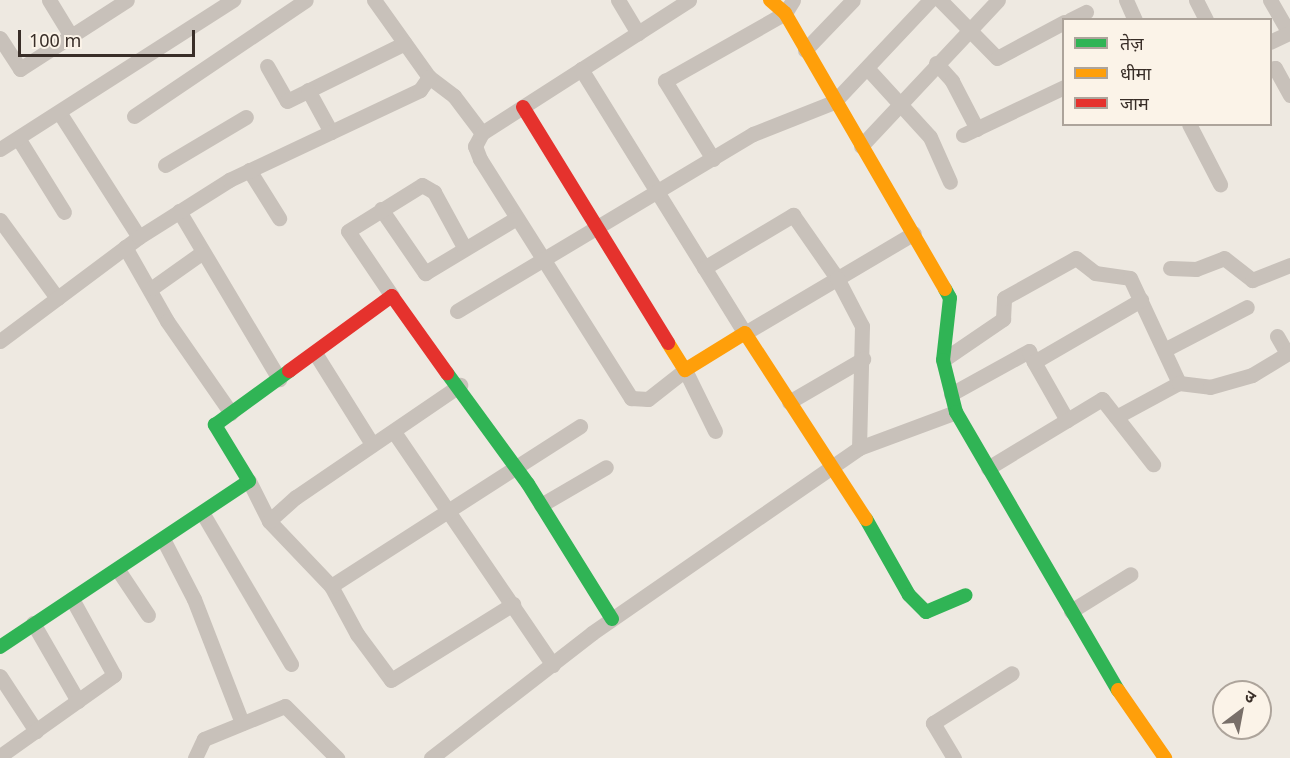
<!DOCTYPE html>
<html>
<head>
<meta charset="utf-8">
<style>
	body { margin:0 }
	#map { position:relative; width:1290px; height:758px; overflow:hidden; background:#eee9e1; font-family:"Noto Sans","Noto Sans Devanagari",sans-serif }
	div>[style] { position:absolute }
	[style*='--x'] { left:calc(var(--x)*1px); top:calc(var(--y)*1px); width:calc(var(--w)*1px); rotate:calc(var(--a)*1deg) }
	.street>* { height:15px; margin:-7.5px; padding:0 7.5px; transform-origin:7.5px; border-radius:7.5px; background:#c8c1ba }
	.fast>* { height:14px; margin:-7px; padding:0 7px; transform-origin:7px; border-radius:7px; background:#30b455 }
	.slow>* { height:14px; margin:-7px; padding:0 7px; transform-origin:7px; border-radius:7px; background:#ff9f0a }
	.jam>* { height:14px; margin:-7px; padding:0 7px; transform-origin:7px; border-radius:7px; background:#e5322d }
	span { translate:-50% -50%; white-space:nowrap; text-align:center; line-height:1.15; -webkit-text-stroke:5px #fbf3e8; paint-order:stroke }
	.legend { position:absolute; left:1062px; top:18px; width:210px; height:108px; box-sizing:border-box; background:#fbf3e8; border:2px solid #ada49b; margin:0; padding:8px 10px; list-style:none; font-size:18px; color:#392e28 }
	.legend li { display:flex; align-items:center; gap:12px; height:30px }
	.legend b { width:30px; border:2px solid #ada49b }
	.north { position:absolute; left:1212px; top:680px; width:60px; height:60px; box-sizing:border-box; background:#fbf3e8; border:2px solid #ada49b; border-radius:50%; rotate:32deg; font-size:16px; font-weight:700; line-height:24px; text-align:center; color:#392e28 }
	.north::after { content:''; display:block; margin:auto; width:21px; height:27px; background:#786f69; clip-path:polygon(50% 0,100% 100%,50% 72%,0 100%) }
	.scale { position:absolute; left:18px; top:30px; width:177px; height:27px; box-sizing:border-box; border:3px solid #392e28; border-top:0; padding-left:8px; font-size:18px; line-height:21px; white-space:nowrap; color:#392e28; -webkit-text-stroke:4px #fbf3e8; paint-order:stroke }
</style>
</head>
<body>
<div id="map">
	<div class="street">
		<i style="--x:49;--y:0;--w:42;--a:58.6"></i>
		<i style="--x:374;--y:0;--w:95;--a:54.5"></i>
		<i style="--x:429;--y:77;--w:31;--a:37"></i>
		<i style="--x:454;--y:96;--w:46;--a:52.9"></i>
		<i style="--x:482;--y:133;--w:246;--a:-32.7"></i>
		<i style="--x:618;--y:0;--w:39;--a:59"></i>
		<i style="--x:940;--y:0;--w:81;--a:45.5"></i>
		<i style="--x:997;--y:58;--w:76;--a:-28.2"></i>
		<i style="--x:1126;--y:0;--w:22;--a:66"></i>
		<i style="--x:1196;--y:0;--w:22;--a:63"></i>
		<i style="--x:1270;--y:0;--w:38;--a:60"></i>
		<i style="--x:1289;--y:33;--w:21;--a:155"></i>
		<i style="--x:1070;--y:20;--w:18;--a:-27"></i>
		<i style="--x:0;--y:38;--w:37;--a:57"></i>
		<i style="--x:20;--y:69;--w:127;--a:-32.8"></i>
		<i style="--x:805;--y:50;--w:69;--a:-46.2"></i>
		<i style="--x:936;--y:63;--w:24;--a:48"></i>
		<i style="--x:952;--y:81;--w:54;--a:62.5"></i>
		<i style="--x:267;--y:66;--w:40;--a:60.3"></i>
		<i style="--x:287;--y:101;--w:131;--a:-26.2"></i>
		<i style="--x:867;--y:68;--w:93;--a:47.6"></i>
		<i style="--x:930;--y:137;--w:49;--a:66"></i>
		<i style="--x:581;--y:69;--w:311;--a:58.2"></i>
		<i style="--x:745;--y:333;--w:196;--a:-30.6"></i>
		<i style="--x:1270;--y:69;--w:5;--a:-11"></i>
		<i style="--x:1275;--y:68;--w:31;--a:61"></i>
		<i style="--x:308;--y:90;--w:48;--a:61.3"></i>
		<i style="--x:59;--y:112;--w:148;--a:57.4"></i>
		<i style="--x:134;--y:116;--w:207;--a:-34"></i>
		<i style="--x:1189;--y:124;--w:68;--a:62.7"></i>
		<i style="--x:482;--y:133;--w:15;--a:118"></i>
		<i style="--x:475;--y:146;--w:14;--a:69"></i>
		<i style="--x:480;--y:159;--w:283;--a:57.7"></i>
		<i style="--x:631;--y:398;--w:17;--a:3"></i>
		<i style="--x:648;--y:399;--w:47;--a:-38.1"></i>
		<i style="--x:685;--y:370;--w:68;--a:63.8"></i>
		<i style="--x:963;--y:135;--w:112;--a:-25.4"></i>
		<i style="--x:18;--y:138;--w:87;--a:58.1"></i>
		<i style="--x:861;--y:146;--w:200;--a:-46.8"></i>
		<i style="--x:0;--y:149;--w:277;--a:-32.6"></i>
		<i style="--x:713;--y:159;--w:92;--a:-121.6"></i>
		<i style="--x:665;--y:81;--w:138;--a:-29.5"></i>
		<i style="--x:785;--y:13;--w:15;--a:-58"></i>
		<i style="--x:165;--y:165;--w:94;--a:-30.7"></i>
		<i style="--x:249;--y:170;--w:57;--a:58"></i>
		<i style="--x:381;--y:209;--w:78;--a:55.5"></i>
		<i style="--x:425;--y:273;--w:105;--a:-31"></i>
		<i style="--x:179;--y:211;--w:196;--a:59.2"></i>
		<i style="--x:0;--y:220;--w:97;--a:53.8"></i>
		<i style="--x:125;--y:247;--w:85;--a:60.4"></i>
		<i style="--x:167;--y:321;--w:112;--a:55.2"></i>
		<i style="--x:704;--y:268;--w:104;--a:-30.8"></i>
		<i style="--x:793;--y:215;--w:77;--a:55.1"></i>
		<i style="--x:837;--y:278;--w:54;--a:62.5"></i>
		<i style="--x:862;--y:326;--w:122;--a:91.4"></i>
		<i style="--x:1170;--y:268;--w:26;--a:2"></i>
		<i style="--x:1196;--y:269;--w:30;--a:-21"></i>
		<i style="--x:1224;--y:258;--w:36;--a:38"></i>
		<i style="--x:1252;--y:280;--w:41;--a:-21.5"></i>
		<i style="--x:152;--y:288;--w:59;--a:-35.3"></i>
		<i style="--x:392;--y:296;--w:78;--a:-124.1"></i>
		<i style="--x:348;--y:231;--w:87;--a:-31.9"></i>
		<i style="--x:422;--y:185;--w:14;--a:30"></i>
		<i style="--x:434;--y:192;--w:63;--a:61.4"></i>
		<i style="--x:457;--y:311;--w:345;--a:-30.9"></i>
		<i style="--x:753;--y:134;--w:87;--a:-21.6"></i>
		<i style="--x:834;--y:102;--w:140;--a:-46.7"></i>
		<i style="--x:1277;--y:336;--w:20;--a:60"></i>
		<i style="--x:0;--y:341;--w:174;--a:-36.8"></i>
		<i style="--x:139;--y:237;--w:107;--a:-32.3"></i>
		<i style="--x:229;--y:180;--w:211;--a:-25.2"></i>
		<i style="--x:420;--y:90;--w:16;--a:-55"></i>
		<i style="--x:1166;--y:349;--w:91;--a:-27.4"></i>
		<i style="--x:315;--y:353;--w:107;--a:57.9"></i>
		<i style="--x:943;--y:360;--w:73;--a:-34.3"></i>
		<i style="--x:1003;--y:319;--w:21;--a:-87"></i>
		<i style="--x:1004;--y:298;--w:82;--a:-29.1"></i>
		<i style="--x:1076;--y:258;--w:24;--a:38"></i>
		<i style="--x:1095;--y:273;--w:35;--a:8"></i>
		<i style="--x:1130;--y:278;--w:116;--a:65"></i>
		<i style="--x:1034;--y:362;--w:67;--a:60.4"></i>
		<i style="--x:951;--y:394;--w:89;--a:-28.9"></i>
		<i style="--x:1029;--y:351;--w:12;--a:66"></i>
		<i style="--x:1034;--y:362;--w:124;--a:-30.1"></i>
		<i style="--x:789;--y:402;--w:86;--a:-30.2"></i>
		<i style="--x:1116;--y:417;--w:72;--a:-28.4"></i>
		<i style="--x:1179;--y:383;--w:31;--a:7"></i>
		<i style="--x:1210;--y:387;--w:44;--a:-15.9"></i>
		<i style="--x:1252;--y:375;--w:44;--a:-31.2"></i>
		<i style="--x:394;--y:432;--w:282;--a:55.7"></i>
		<i style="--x:988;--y:468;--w:133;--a:-31.2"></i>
		<i style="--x:1102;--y:399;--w:83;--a:51.9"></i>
		<i style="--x:249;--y:481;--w:45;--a:63.4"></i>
		<i style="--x:269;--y:521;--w:90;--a:46.4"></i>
		<i style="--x:331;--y:586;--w:55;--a:61.6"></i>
		<i style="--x:357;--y:634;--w:57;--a:53.5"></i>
		<i style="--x:391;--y:680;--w:144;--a:-31.9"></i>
		<i style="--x:541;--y:505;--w:75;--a:-30.3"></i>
		<i style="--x:203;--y:514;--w:174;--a:59.6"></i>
		<i style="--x:269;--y:521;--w:36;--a:-42"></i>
		<i style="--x:296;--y:497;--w:199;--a:-34.3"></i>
		<i style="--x:164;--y:541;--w:65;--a:62.7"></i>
		<i style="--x:194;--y:599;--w:133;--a:68.8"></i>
		<i style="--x:118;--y:570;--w:54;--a:56.3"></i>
		<i style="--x:331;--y:586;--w:296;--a:-32.7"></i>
		<i style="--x:1071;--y:611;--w:70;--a:-31.7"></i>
		<i style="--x:33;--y:623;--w:90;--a:60"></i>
		<i style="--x:0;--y:676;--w:66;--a:56.8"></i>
		<i style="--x:0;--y:756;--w:140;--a:-35.4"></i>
		<i style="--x:114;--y:675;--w:87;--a:-118.9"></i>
		<i style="--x:195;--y:758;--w:21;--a:-65"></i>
		<i style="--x:204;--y:739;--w:87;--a:-22.2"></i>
		<i style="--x:285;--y:706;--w:74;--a:45"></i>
		<i style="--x:431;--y:758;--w:204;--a:-37.8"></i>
		<i style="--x:592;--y:633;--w:325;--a:-34.7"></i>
		<i style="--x:859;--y:448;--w:103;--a:-20.4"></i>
		<i style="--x:954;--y:758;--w:41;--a:-121"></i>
		<i style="--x:933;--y:723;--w:93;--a:-32.3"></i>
	</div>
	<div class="fast">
		<i style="--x:945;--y:289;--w:10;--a:61"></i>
		<i style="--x:950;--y:298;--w:62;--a:96.4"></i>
		<i style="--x:943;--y:360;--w:54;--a:76"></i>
		<i style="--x:956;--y:412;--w:322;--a:59.8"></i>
		<i style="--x:447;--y:373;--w:137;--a:53.9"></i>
		<i style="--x:528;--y:484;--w:159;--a:58.1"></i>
		<i style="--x:866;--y:519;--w:87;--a:60.5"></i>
		<i style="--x:909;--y:595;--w:24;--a:45"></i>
		<i style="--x:926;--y:612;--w:43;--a:-23"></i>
		<i style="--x:0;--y:647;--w:299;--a:-33.7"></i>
		<i style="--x:249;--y:481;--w:66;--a:-121.3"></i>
		<i style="--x:215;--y:425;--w:92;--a:-36.1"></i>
	</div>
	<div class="slow">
		<i style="--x:770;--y:0;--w:20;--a:41"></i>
		<i style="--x:785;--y:13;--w:319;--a:59.9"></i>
		<i style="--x:668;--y:343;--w:32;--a:58"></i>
		<i style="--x:685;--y:370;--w:70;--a:-31.7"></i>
		<i style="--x:745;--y:333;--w:222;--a:57"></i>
		<i style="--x:1118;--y:690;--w:83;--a:55.3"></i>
	</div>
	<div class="jam">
		<i style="--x:523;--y:107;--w:277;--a:58.4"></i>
		<i style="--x:289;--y:371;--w:127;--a:-36.1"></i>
		<i style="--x:392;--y:296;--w:95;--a:54.5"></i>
	</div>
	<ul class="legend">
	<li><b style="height:8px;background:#30b455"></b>तेज़</li>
	<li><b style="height:8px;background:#ff9f0a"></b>धीमा</li>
	<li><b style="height:8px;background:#e5322d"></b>जाम</li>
	</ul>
	<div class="north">उ</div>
	<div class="scale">100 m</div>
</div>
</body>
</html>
